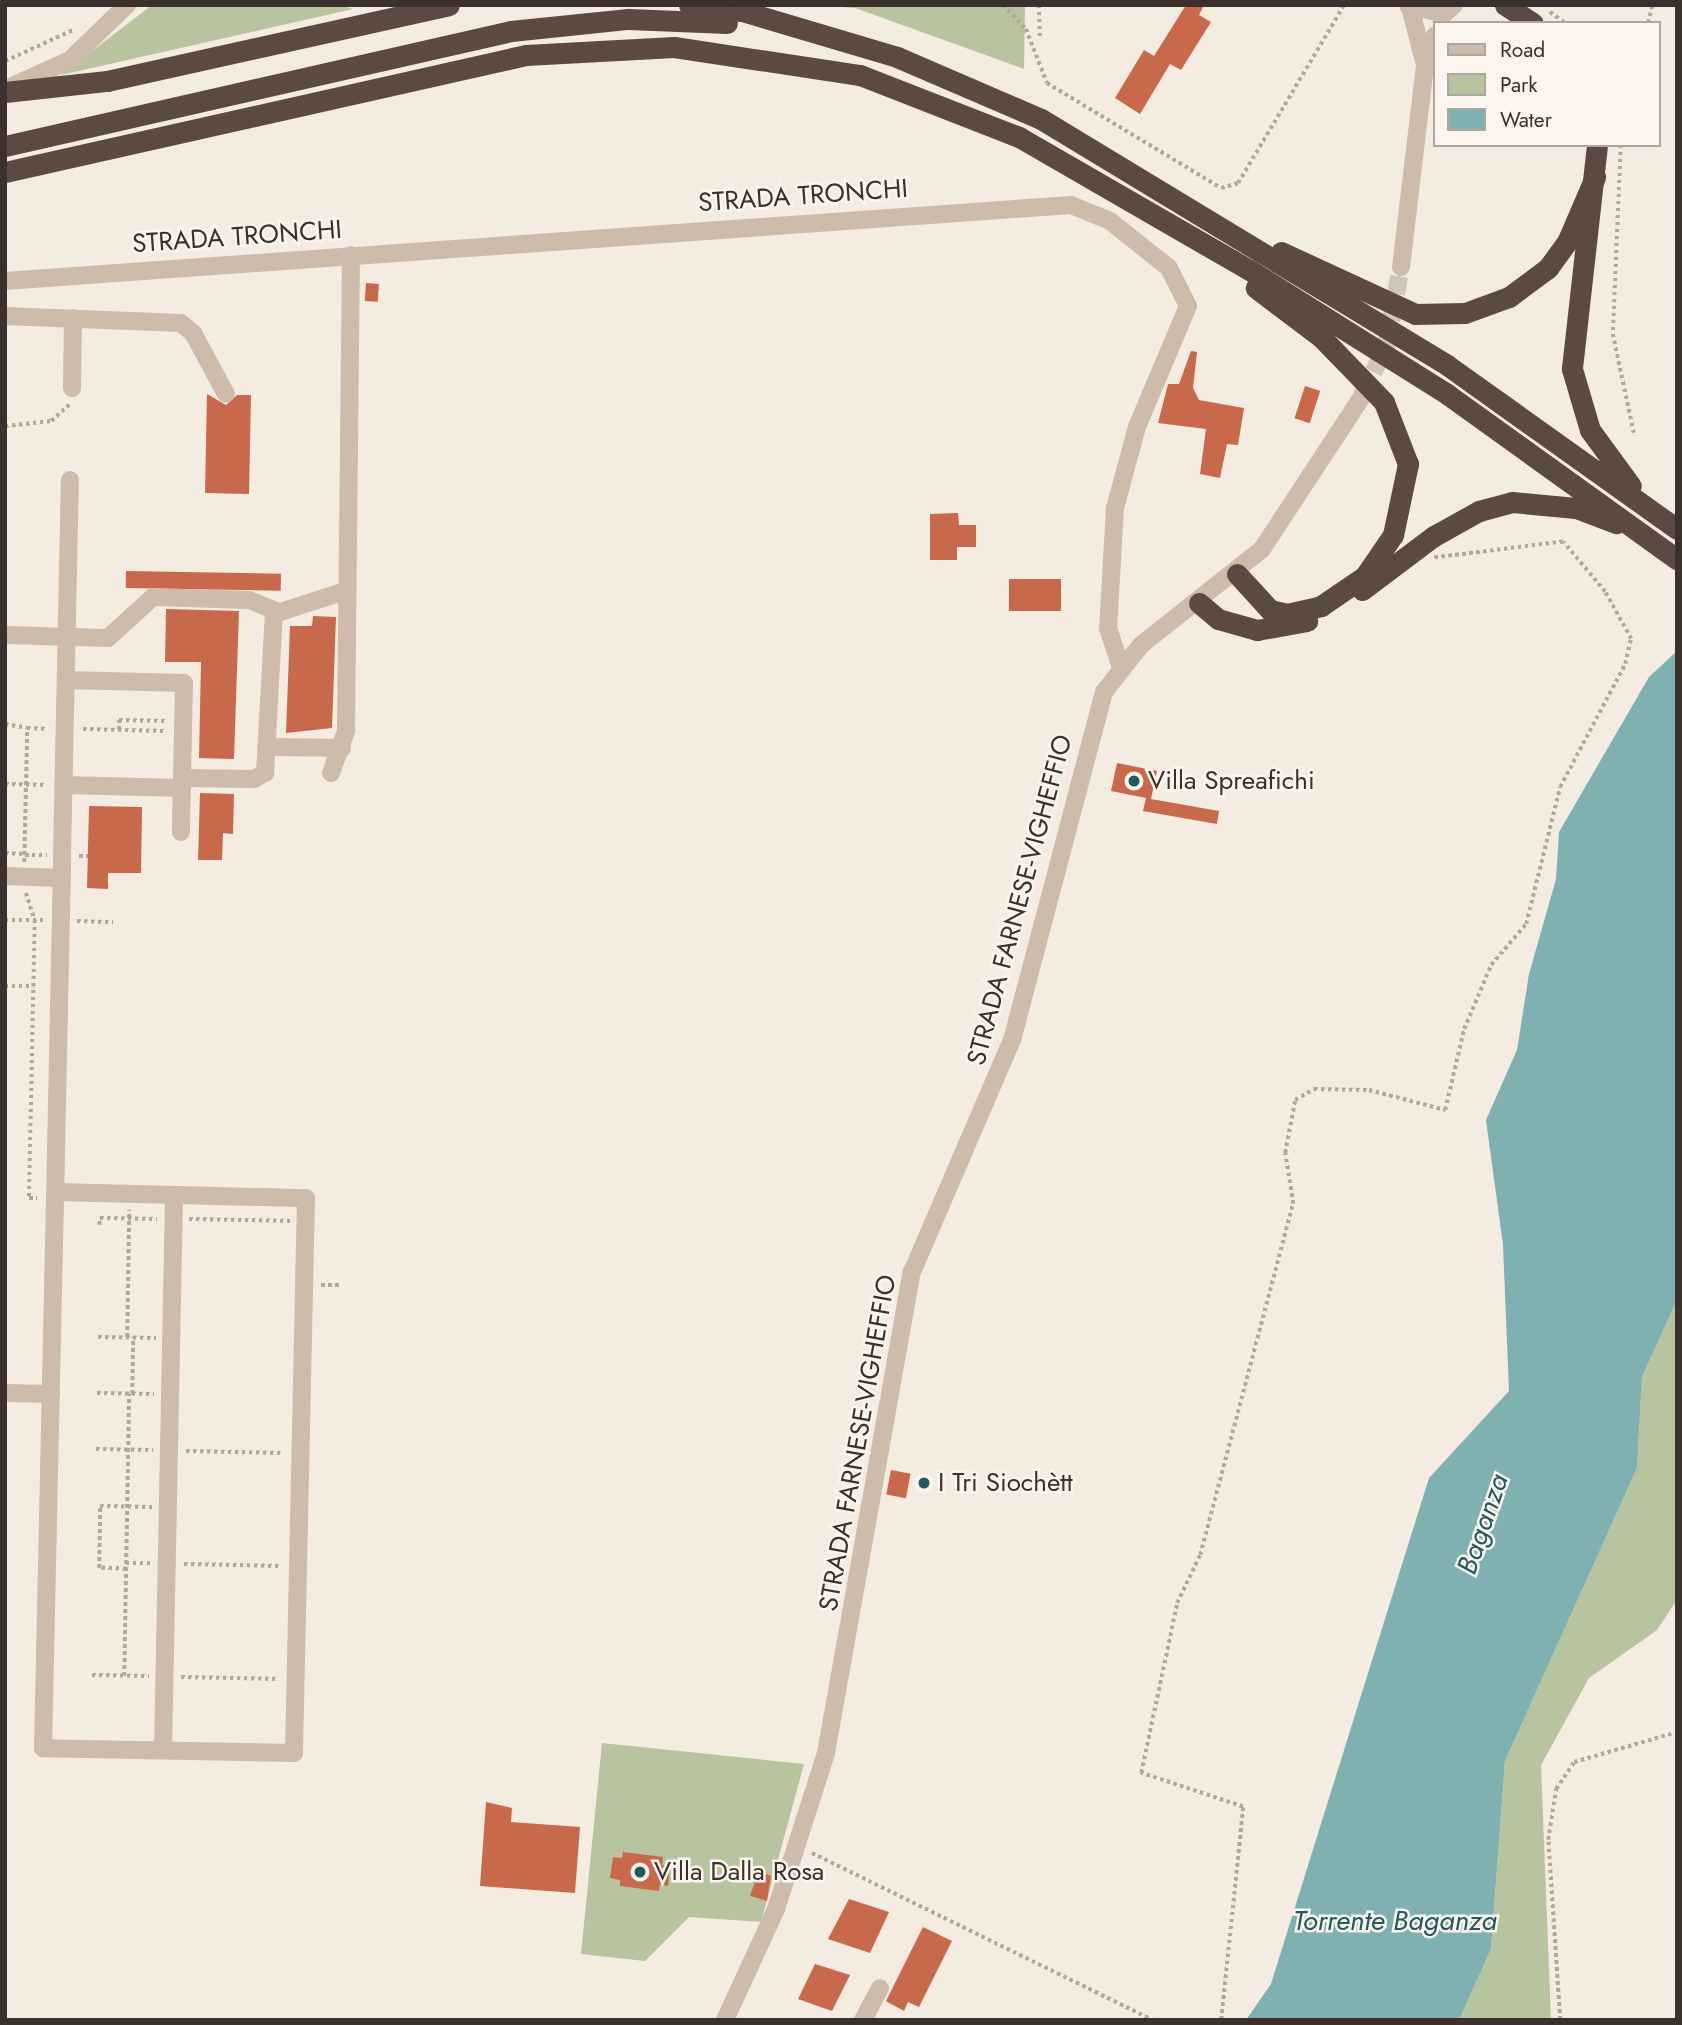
<!DOCTYPE html>
<html>
<head>
<meta charset="utf-8">
<style>
	body { margin:0 }
	#map { position:relative; width:1682px; height:2025px; overflow:hidden; background:#f4ebe1; font-family:Jost,sans-serif }
	div>[style] { position:absolute }
	[style*='--x'] { left:calc(var(--x)*1px); top:calc(var(--y)*1px); width:calc(var(--w)*1px); rotate:calc(var(--a)*1deg) }
	.green>* { inset:0; background:#b8c4a0 }
	.water>* { inset:0; background:#7fb0b2 }
	.building>* { inset:0; background:#c8694b; transform-origin:0 0 }
	.minor-tunnel>* { height:18px; margin-top:-9px; transform-origin:0; background:repeating-linear-gradient(90deg,#cfc6bd 0 18px,transparent 0 27px) }
	.path>* { height:3.5px; margin-top:-1.75px; transform-origin:0; background:repeating-linear-gradient(90deg,#b9a596 0 3.5px,transparent 0 7px) }
	.minor>* { height:18px; margin:-9px; padding:0 9px; transform-origin:9px; border-radius:9px; background:#cdbbac }
	.highway>* { height:21px; margin:-10.5px; padding:0 10.5px; transform-origin:10.5px; border-radius:10.5px; background:#5c4a42 }
	.dots>* { width:19px; height:19px; translate:-50% -50%; box-sizing:border-box; border:4px solid #fbf5ee; border-radius:50% }
	span { translate:-50% -50%; white-space:nowrap; text-align:center; line-height:1.15; -webkit-text-stroke:5px #fbf5ee; paint-order:stroke }
	.street-label { font-size:26px; color:#3b302b }
	.poi-label { font-size:26px; color:#3b302b }
	.left { translate:0 -50%; text-align:left }
	.water-label { font-size:28px; color:#1f5a5e; font-style:italic }
	.frame { position:absolute; inset:0; border:7px solid #3b302b; pointer-events:none }
	.legend { position:absolute; left:1433px; top:21px; width:228px; height:126px; box-sizing:border-box; background:#fbf5ee; border:2px solid #aea6a0; margin:0; padding:9px 12px; list-style:none; font-size:21px; color:#3b302b }
	.legend li { display:flex; align-items:center; gap:14px; height:35px }
	.legend b { width:35px; border:2px solid #aea6a0 }
</style>
</head>
<body>
<div id="map">
	<div class="green">
		<i style="clip-path:polygon(152px 5px,340px 5px,353px 9px,61px 75px)"></i>
		<i style="clip-path:polygon(813px 5px,1025px 5px,1024px 69px,855px 8px)"></i>
		<i style="clip-path:polygon(1677px 1300px,1677px 1600px,1657px 1630px,1589px 1678px,1541px 1765px,1551px 2020px,1459px 2020px,1491px 1949px,1505px 1761px,1637px 1468px,1642px 1377px)"></i>
		<i style="clip-path:polygon(602px 1743px,804px 1764px,761px 1922px,689px 1917px,645px 1961px,581px 1954px)"></i>
	</div>
	<div class="water">
		<i style="clip-path:polygon(1677px 651px,1677px 1300px,1642px 1377px,1637px 1468px,1505px 1761px,1491px 1949px,1459px 2020px,1246px 2020px,1271px 1984px,1429px 1478px,1509px 1391px,1503px 1245px,1486px 1120px,1517px 1050px,1529px 974px,1556px 879px,1559px 832px,1649px 677px)"></i>
	</div>
	<div class="building">
		<i style="clip-path:polygon(1186px 5px,1204px 5px,1199px 15px,1211px 22px,1181px 70px,1170px 64px,1140px 114px,1115px 98px,1144px 50px,1154px 56px)"></i>
		<i style="left:366px;top:283px;width:13px;height:18px;rotate:4deg"></i>
		<i style="clip-path:polygon(1191px 351px,1197px 352px,1193px 388px,1199px 400px,1244px 408px,1238px 445px,1227px 444px,1220px 478px,1200px 474px,1206px 429px,1158px 423px,1168px 384px,1179px 384px)"></i>
		<i style="left:1305px;top:386px;width:16px;height:34px;rotate:18deg"></i>
		<i style="clip-path:polygon(207px 394px,226px 405px,237px 395px,251px 395px,249px 494px,205px 493px)"></i>
		<i style="clip-path:polygon(958px 513px,959px 525px,976px 525px,976px 547px,957px 547px,957px 560px,930px 560px,930px 514px)"></i>
		<i style="left:126px;top:571px;width:155px;height:17px;rotate:1deg"></i>
		<i style="left:1009px;top:579px;width:52px;height:32px"></i>
		<i style="clip-path:polygon(166px 609px,239px 611px,234px 759px,199px 758px,201px 662px,165px 662px)"></i>
		<i style="clip-path:polygon(313px 616px,336px 617px,332px 728px,286px 733px,290px 626px,312px 626px)"></i>
		<i style="clip-path:polygon(1117px 763px,1157px 771px,1151px 799px,1219px 811px,1217px 824px,1143px 811px,1146px 798px,1111px 791px)"></i>
		<i style="clip-path:polygon(200px 793px,234px 794px,233px 834px,223px 833px,222px 860px,198px 860px)"></i>
		<i style="clip-path:polygon(89px 806px,142px 807px,141px 873px,108px 873px,108px 889px,87px 888px)"></i>
		<i style="left:891px;top:1470px;width:20px;height:25px;rotate:11deg"></i>
		<i style="clip-path:polygon(486px 1802px,512px 1808px,511px 1822px,580px 1827px,575px 1893px,480px 1886px)"></i>
		<i style="clip-path:polygon(623px 1852px,663px 1857px,662px 1865px,670px 1866px,668px 1886px,660px 1884px,659px 1891px,620px 1886px,620px 1880px,610px 1878px,613px 1857px,622px 1858px)"></i>
		<i style="clip-path:polygon(764px 1873px,771px 1876px,767px 1901px,750px 1896px,757px 1876px)"></i>
		<i style="clip-path:polygon(849px 1899px,889px 1912px,870px 1953px,828px 1939px)"></i>
		<i style="clip-path:polygon(923px 1927px,952px 1941px,919px 2007px,908px 2002px,904px 2011px,886px 2001px)"></i>
		<i style="clip-path:polygon(815px 1964px,850px 1975px,832px 2011px,798px 1999px)"></i>
	</div>
	<div class="minor-tunnel">
		<i style="--x:1361;--y:396;--w:55;--a:-63"></i>
		<i style="--x:1386;--y:347;--w:81;--a:-79.4"></i>
	</div>
	<div class="path">
		<i style="--x:1003;--y:5;--w:33;--a:46"></i>
		<i style="--x:1026;--y:29;--w:58;--a:68.7"></i>
		<i style="--x:1047;--y:83;--w:203;--a:31.1"></i>
		<i style="--x:1221;--y:188;--w:18;--a:-16"></i>
		<i style="--x:1238;--y:183;--w:207;--a:-59.2"></i>
		<i style="--x:1039;--y:5;--w:35;--a:88"></i>
		<i style="--x:1550;--y:12;--w:19;--a:36"></i>
		<i style="--x:1648;--y:23;--w:18;--a:-77"></i>
		<i style="--x:5;--y:61;--w:75;--a:-24.5"></i>
		<i style="--x:1621;--y:145;--w:189;--a:92.4"></i>
		<i style="--x:1613;--y:334;--w:101;--a:78"></i>
		<i style="--x:5;--y:426;--w:46;--a:-6.2"></i>
		<i style="--x:51;--y:421;--w:25;--a:-42"></i>
		<i style="--x:5;--y:724;--w:22;--a:10"></i>
		<i style="--x:83;--y:729;--w:83;--a:1.4"></i>
		<i style="--x:119;--y:730;--w:10;--a:-90"></i>
		<i style="--x:119;--y:720;--w:48;--a:1.2"></i>
		<i style="--x:5;--y:784;--w:42;--a:1.4"></i>
		<i style="--x:5;--y:853;--w:19;--a:3"></i>
		<i style="--x:25;--y:855;--w:22;--a:0"></i>
		<i style="--x:79;--y:856;--w:9;--a:0"></i>
		<i style="--x:24;--y:862;--w:134;--a:-88.7"></i>
		<i style="--x:27;--y:728;--w:20;--a:3"></i>
		<i style="--x:26;--y:893;--w:28;--a:72"></i>
		<i style="--x:35;--y:920;--w:278;--a:91.2"></i>
		<i style="--x:29;--y:1198;--w:8;--a:0"></i>
		<i style="--x:5;--y:920;--w:40;--a:0"></i>
		<i style="--x:77;--y:921;--w:36;--a:2"></i>
		<i style="--x:5;--y:986;--w:29;--a:0"></i>
		<i style="--x:189;--y:1219;--w:101;--a:1.1"></i>
		<i style="--x:99;--y:1225;--w:7;--a:-82"></i>
		<i style="--x:100;--y:1218;--w:57;--a:1"></i>
		<i style="--x:321;--y:1285;--w:19;--a:0"></i>
		<i style="--x:98;--y:1337;--w:58;--a:1"></i>
		<i style="--x:127;--y:1337;--w:127;--a:-89.1"></i>
		<i style="--x:97;--y:1393;--w:57;--a:1"></i>
		<i style="--x:132;--y:1394;--w:57;--a:-89"></i>
		<i style="--x:96;--y:1449;--w:57;--a:1"></i>
		<i style="--x:186;--y:1451;--w:97;--a:1.2"></i>
		<i style="--x:126;--y:1563;--w:26;--a:0"></i>
		<i style="--x:184;--y:1564;--w:97;--a:1.2"></i>
		<i style="--x:126;--y:1569;--w:27;--a:-178"></i>
		<i style="--x:99;--y:1568;--w:62;--a:-89.1"></i>
		<i style="--x:100;--y:1506;--w:52;--a:1.1"></i>
		<i style="--x:92;--y:1675;--w:57;--a:1"></i>
		<i style="--x:124;--y:1676;--w:282;--a:-89"></i>
		<i style="--x:181;--y:1677;--w:97;--a:1.2"></i>
		<i style="--x:812;--y:1853;--w:380;--a:26.1"></i>
		<i style="--x:1221;--y:2020;--w:214;--a:-84.1"></i>
		<i style="--x:1243;--y:1807;--w:108;--a:-161.6"></i>
		<i style="--x:1141;--y:1773;--w:174;--a:-78"></i>
		<i style="--x:1177;--y:1603;--w:53;--a:-64.4"></i>
		<i style="--x:1200;--y:1555;--w:363;--a:-75.2"></i>
		<i style="--x:1293;--y:1204;--w:52;--a:-98.9"></i>
		<i style="--x:1285;--y:1153;--w:54;--a:-79.3"></i>
		<i style="--x:1295;--y:1100;--w:22;--a:-30"></i>
		<i style="--x:1314;--y:1089;--w:55;--a:1"></i>
		<i style="--x:1369;--y:1090;--w:79;--a:14.7"></i>
		<i style="--x:1445;--y:1110;--w:83;--a:-76.8"></i>
		<i style="--x:1464;--y:1029;--w:69;--a:-67.1"></i>
		<i style="--x:1491;--y:965;--w:54;--a:-49.5"></i>
		<i style="--x:1526;--y:924;--w:141;--a:-76.1"></i>
		<i style="--x:1560;--y:787;--w:139;--a:-62.1"></i>
		<i style="--x:1625;--y:664;--w:26;--a:-77"></i>
		<i style="--x:1631;--y:639;--w:54;--a:-119"></i>
		<i style="--x:1605;--y:592;--w:65;--a:-130"></i>
		<i style="--x:1563;--y:542;--w:130;--a:172.9"></i>
		<i style="--x:1560;--y:2020;--w:180;--a:-93.8"></i>
		<i style="--x:1548;--y:1840;--w:52;--a:-81.1"></i>
		<i style="--x:1556;--y:1789;--w:32;--a:-56"></i>
		<i style="--x:1574;--y:1762;--w:107;--a:-16.2"></i>
	</div>
	<div class="minor">
		<i style="--x:1408;--y:5;--w:37;--a:14"></i>
		<i style="--x:1444;--y:14;--w:13;--a:-42"></i>
		<i style="--x:1410;--y:7;--w:56;--a:75.5"></i>
		<i style="--x:8;--y:88;--w:68;--a:-24.3"></i>
		<i style="--x:70;--y:60;--w:79;--a:-44"></i>
		<i style="--x:1401;--y:267;--w:203;--a:-83.2"></i>
		<i style="--x:1425;--y:65;--w:31;--a:-71"></i>
		<i style="--x:5;--y:281;--w:1069;--a:-4.08"></i>
		<i style="--x:1071;--y:205;--w:42;--a:22.3"></i>
		<i style="--x:1110;--y:221;--w:75;--a:38.5"></i>
		<i style="--x:1169;--y:268;--w:42;--a:63.4"></i>
		<i style="--x:1188;--y:306;--w:131;--a:112.9"></i>
		<i style="--x:1137;--y:427;--w:84;--a:105.2"></i>
		<i style="--x:1115;--y:508;--w:120;--a:93.3"></i>
		<i style="--x:1108;--y:628;--w:39;--a:72"></i>
		<i style="--x:5;--y:316;--w:176;--a:2.3"></i>
		<i style="--x:181;--y:323;--w:16;--a:40"></i>
		<i style="--x:193;--y:333;--w:69;--a:61.6"></i>
		<i style="--x:72;--y:388;--w:70;--a:-89.2"></i>
		<i style="--x:5;--y:635;--w:103;--a:1.7"></i>
		<i style="--x:108;--y:638;--w:61;--a:-42.3"></i>
		<i style="--x:153;--y:597;--w:96;--a:1.8"></i>
		<i style="--x:249;--y:600;--w:29;--a:22"></i>
		<i style="--x:66;--y:680;--w:118;--a:1.5"></i>
		<i style="--x:184;--y:683;--w:149;--a:91.2"></i>
		<i style="--x:269;--y:747;--w:73;--a:0.8"></i>
		<i style="--x:331;--y:773;--w:45;--a:-70.3"></i>
		<i style="--x:346;--y:731;--w:476;--a:-89.4"></i>
		<i style="--x:182;--y:778;--w:72;--a:0.8"></i>
		<i style="--x:254;--y:779;--w:13;--a:-29"></i>
		<i style="--x:265;--y:773;--w:159;--a:-86.8"></i>
		<i style="--x:274;--y:614;--w:75;--a:-17.9"></i>
		<i style="--x:63;--y:785;--w:119;--a:1.4"></i>
		<i style="--x:5;--y:876;--w:57;--a:2"></i>
		<i style="--x:55;--y:1192;--w:251;--a:1.4"></i>
		<i style="--x:306;--y:1198;--w:555;--a:91.24"></i>
		<i style="--x:294;--y:1753;--w:251;--a:-178.9"></i>
		<i style="--x:43;--y:1748;--w:549;--a:-88.75"></i>
		<i style="--x:55;--y:1199;--w:343;--a:-88.8"></i>
		<i style="--x:62;--y:856;--w:376;--a:-88.8"></i>
		<i style="--x:5;--y:1393;--w:46;--a:1.2"></i>
		<i style="--x:163;--y:1750;--w:555;--a:-88.86"></i>
		<i style="--x:725;--y:2020;--w:122;--a:-65.3"></i>
		<i style="--x:776;--y:1909;--w:164;--a:-72.2"></i>
		<i style="--x:826;--y:1753;--w:489;--a:-79.9"></i>
		<i style="--x:912;--y:1272;--w:253;--a:-66.7"></i>
		<i style="--x:1012;--y:1040;--w:360;--a:-75.2"></i>
		<i style="--x:1104;--y:692;--w:60;--a:-51.8"></i>
		<i style="--x:1141;--y:645;--w:154;--a:-38.4"></i>
		<i style="--x:1262;--y:549;--w:181;--a:-56.7"></i>
		<i style="--x:863;--y:2020;--w:36;--a:-62"></i>
	</div>
	<div class="highway">
		<i style="--x:689;--y:5;--w:53;--a:6.5"></i>
		<i style="--x:742;--y:11;--w:162;--a:16.5"></i>
		<i style="--x:897;--y:57;--w:157;--a:23.3"></i>
		<i style="--x:1041;--y:119;--w:475;--a:31.2"></i>
		<i style="--x:1447;--y:365;--w:282;--a:35.5"></i>
		<i style="--x:1505;--y:5;--w:33;--a:33"></i>
		<i style="--x:5;--y:92;--w:103;--a:-6.2"></i>
		<i style="--x:107;--y:81;--w:350;--a:-12.5"></i>
		<i style="--x:1597;--y:145;--w:225;--a:96.4"></i>
		<i style="--x:1572;--y:369;--w:64;--a:73.6"></i>
		<i style="--x:1590;--y:430;--w:69;--a:53.8"></i>
		<i style="--x:5;--y:146;--w:519;--a:-12.8"></i>
		<i style="--x:511;--y:31;--w:118;--a:-5.9"></i>
		<i style="--x:628;--y:19;--w:99;--a:2.3"></i>
		<i style="--x:5;--y:172;--w:534;--a:-12.66"></i>
		<i style="--x:526;--y:55;--w:148;--a:-3.1"></i>
		<i style="--x:674;--y:47;--w:188;--a:8.6"></i>
		<i style="--x:860;--y:75;--w:171;--a:21.3"></i>
		<i style="--x:1019;--y:137;--w:264;--a:30"></i>
		<i style="--x:1248;--y:269;--w:235;--a:32.1"></i>
		<i style="--x:1447;--y:394;--w:283;--a:35.7"></i>
		<i style="--x:1281;--y:252;--w:148;--a:24.8"></i>
		<i style="--x:1415;--y:314;--w:50;--a:-1.1"></i>
		<i style="--x:1465;--y:313;--w:47;--a:-20"></i>
		<i style="--x:1509;--y:297;--w:49;--a:-36.6"></i>
		<i style="--x:1548;--y:268;--w:34;--a:-54"></i>
		<i style="--x:1568;--y:240;--w:69;--a:-66.8"></i>
		<i style="--x:1237;--y:574;--w:49;--a:47.5"></i>
		<i style="--x:1270;--y:610;--w:17;--a:13"></i>
		<i style="--x:1287;--y:614;--w:35;--a:-13"></i>
		<i style="--x:1321;--y:606;--w:53;--a:-34.3"></i>
		<i style="--x:1365;--y:576;--w:50;--a:-55.7"></i>
		<i style="--x:1393;--y:535;--w:73;--a:-78.1"></i>
		<i style="--x:1408;--y:464;--w:66;--a:-111.2"></i>
		<i style="--x:1384;--y:402;--w:89;--a:-134.1"></i>
		<i style="--x:1322;--y:338;--w:83;--a:-142.9"></i>
		<i style="--x:1362;--y:590;--w:90;--a:-36.9"></i>
		<i style="--x:1434;--y:536;--w:51;--a:-29.1"></i>
		<i style="--x:1479;--y:511;--w:34;--a:-15"></i>
		<i style="--x:1512;--y:502;--w:64;--a:5.4"></i>
		<i style="--x:1576;--y:508;--w:43;--a:20.6"></i>
		<i style="--x:1199;--y:603;--w:25;--a:40"></i>
		<i style="--x:1218;--y:619;--w:41;--a:15.8"></i>
		<i style="--x:1257;--y:630;--w:51;--a:-10.2"></i>
	</div>
	<div class="dots">
		<i style="left:1134px;top:781px;background:#1f5a5e"></i>
		<i style="left:924px;top:1483px;background:#1f5a5e"></i>
		<i style="left:640px;top:1872px;background:#1f5a5e"></i>
	</div>
	<div class="street-label">
		<span style="left:803px;top:196px;rotate:-4deg">STRADA TRONCHI</span>
		<span style="left:237px;top:237px;rotate:-4deg">STRADA TRONCHI</span>
		<span style="left:1020px;top:900px;rotate:-75deg">STRADA FARNESE-VIGHEFFIO</span>
		<span style="left:858px;top:1443px;rotate:-80deg">STRADA FARNESE-VIGHEFFIO</span>
	</div>
	<div class="poi-label">
		<span class="left" style="left:1148px;top:781px">Villa Spreafichi</span>
		<span class="left" style="left:938px;top:1483px">I Tri Siochètt</span>
		<span class="left" style="left:654px;top:1872px">Villa Dalla Rosa</span>
	</div>
	<div class="water-label">
		<span style="left:1483px;top:1524px;rotate:-71deg">Baganza</span>
		<span style="left:1395px;top:1921px">Torrente Baganza</span>
	</div>
	<div class="frame"></div>
	<ul class="legend">
	<li><b style="height:9px;background:#cdbbac"></b>Road</li>
	<li><b style="height:19px;background:#b8c4a0"></b>Park</li>
	<li><b style="height:19px;background:#7fb0b2"></b>Water</li>
	</ul>
</div>
</body>
</html>
